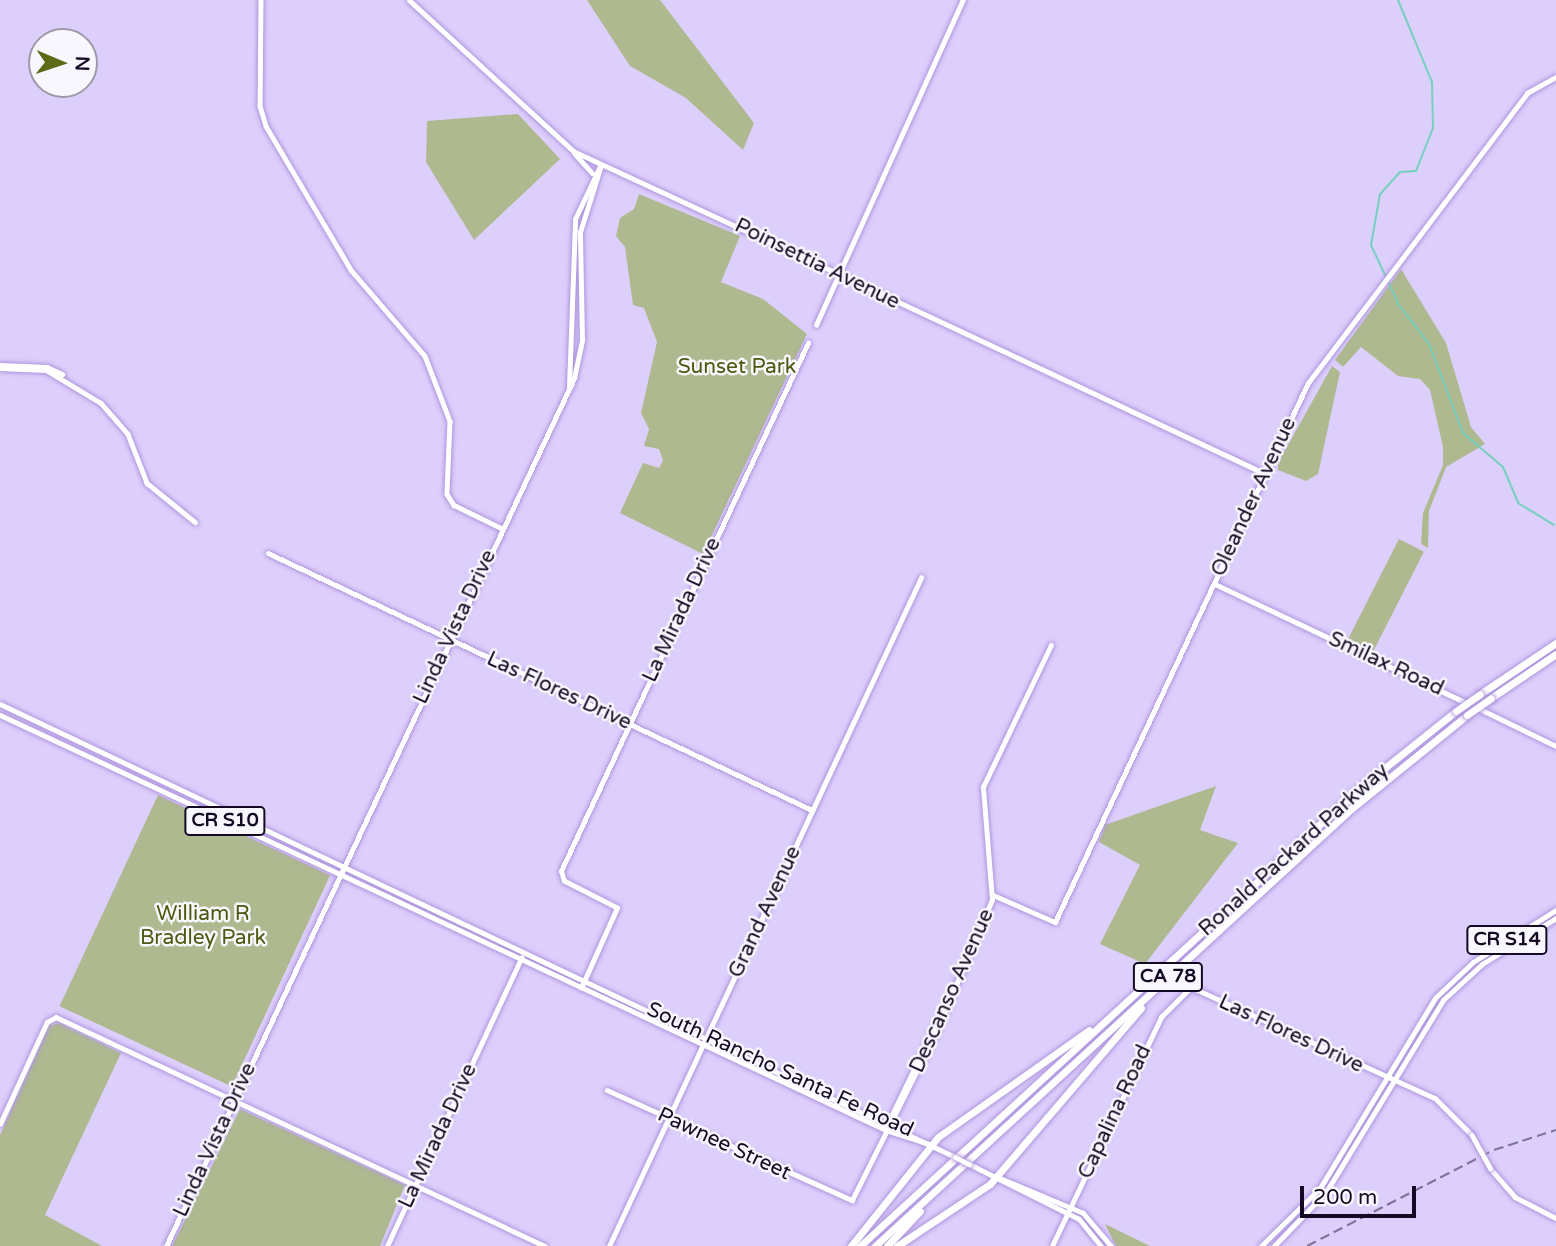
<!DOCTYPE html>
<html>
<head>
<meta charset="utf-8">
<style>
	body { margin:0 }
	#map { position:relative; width:1556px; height:1246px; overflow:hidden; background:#ddcffc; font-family:"Varela Round",sans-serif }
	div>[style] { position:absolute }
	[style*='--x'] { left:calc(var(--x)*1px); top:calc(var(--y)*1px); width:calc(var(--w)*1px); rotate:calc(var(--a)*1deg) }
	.green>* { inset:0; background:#aeb990; transform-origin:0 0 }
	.stream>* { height:2px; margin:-1px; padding:0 1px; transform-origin:1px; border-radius:1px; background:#76d0be }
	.roads { filter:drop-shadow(0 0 2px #af96de) drop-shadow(0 0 2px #af96de) }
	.minor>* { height:4.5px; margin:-2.25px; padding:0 2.25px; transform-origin:2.25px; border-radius:2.25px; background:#fff }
	.major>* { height:5px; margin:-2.5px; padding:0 2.5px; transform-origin:2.5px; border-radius:2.5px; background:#fff }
	.highway>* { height:7px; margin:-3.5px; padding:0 3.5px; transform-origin:3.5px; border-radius:3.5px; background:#fff }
	.rail>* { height:2px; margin-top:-1px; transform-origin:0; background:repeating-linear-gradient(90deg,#7f7397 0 10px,transparent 0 15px) }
	.bridges { filter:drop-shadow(0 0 2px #af96de) drop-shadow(0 0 2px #af96de) }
	.minor-bridge>* { height:4.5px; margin:-2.25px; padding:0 2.25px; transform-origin:2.25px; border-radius:2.25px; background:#fff }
	.major-bridge>* { height:5px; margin:-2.5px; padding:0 2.5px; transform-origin:2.5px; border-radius:2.5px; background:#fff }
	.highway-bridge>* { height:7px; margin:-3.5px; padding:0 3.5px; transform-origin:3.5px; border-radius:3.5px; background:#fff }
	span { translate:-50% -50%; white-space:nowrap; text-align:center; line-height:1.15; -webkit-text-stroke:5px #f9f7fe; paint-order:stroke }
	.shield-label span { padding:2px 5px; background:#f9f7fe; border:2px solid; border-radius:5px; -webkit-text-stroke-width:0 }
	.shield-label { font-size:19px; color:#150a24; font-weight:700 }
	.street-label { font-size:21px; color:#150a24 }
	.park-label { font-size:21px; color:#4c590e }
	.north { position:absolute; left:28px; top:28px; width:70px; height:70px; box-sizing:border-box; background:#f9f7fe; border:2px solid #9e98a7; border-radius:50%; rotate:92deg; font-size:19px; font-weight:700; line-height:28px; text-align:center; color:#150a24 }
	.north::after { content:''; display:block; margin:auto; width:24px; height:32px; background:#5c6b16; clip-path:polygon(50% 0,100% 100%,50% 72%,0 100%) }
	.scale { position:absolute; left:1300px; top:1186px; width:116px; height:32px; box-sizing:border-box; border:4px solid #150a24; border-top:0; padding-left:9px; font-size:21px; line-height:24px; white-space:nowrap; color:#150a24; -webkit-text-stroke:5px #f9f7fe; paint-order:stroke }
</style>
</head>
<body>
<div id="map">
	<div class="green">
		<i style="clip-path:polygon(587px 0,660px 0,754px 123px,743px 150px,686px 98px,630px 66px)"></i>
		<i style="clip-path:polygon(518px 114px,560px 159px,474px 240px,426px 162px,427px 121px)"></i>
		<i style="clip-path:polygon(639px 194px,740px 236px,721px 282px,763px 299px,807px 334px,703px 554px,620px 513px,643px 463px,659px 468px,663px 460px,659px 449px,644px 446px,649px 429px,641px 413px,657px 342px,644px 308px,633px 305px,625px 247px,616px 236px,620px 218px,634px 209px)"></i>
		<i style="clip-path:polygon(1401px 269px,1446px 343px,1471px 427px,1485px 444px,1446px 467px,1429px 511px,1428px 548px,1421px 544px,1423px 513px,1443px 465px,1443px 447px,1430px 390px,1420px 379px,1398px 376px,1361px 347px,1343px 367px,1335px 360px)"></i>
		<i style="clip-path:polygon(1332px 366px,1340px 372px,1318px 474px,1306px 481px,1278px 470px,1278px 463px)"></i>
		<i style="left:1399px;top:539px;width:28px;height:115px;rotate:27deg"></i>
		<i style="clip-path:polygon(1216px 786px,1200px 830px,1238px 843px,1145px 964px,1100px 944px,1140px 865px,1099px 842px,1105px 825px)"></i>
		<i style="left:158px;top:795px;width:190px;height:233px;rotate:25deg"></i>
		<i style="clip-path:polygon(59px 1023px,121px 1053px,45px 1215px,102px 1246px,0 1246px,0 1135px,49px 1026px)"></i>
		<i style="clip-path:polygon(240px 1109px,405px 1185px,380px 1246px,172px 1246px)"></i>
		<i style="clip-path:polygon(1105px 1224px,1150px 1246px,1116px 1246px)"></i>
	</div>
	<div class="stream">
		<i style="--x:1398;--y:0;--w:89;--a:67.5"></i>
		<i style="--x:1432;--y:82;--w:46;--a:88.8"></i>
		<i style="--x:1433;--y:128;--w:46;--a:111.6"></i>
		<i style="--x:1416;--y:171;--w:16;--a:176"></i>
		<i style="--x:1400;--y:172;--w:30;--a:132"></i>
		<i style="--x:1380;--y:194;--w:52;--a:100"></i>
		<i style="--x:1371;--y:245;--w:66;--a:65"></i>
		<i style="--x:1399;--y:305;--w:49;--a:52.4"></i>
		<i style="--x:1429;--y:344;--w:95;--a:69.1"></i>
		<i style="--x:1463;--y:433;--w:52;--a:40.4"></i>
		<i style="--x:1503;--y:467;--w:39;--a:67"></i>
		<i style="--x:1518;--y:503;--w:42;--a:31.4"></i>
	</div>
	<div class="roads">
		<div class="minor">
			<i style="--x:261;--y:0;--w:106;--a:90.5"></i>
			<i style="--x:260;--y:106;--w:21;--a:73"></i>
			<i style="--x:266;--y:126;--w:167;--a:59.4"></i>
			<i style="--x:351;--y:270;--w:113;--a:49.3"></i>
			<i style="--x:425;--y:356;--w:70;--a:69"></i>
			<i style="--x:450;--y:421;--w:73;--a:92.4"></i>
			<i style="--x:447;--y:494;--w:13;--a:58"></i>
			<i style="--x:454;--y:505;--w:52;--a:26.1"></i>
			<i style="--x:816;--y:325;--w:56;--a:-65.7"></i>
			<i style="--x:839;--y:274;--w:469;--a:25.1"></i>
			<i style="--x:0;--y:365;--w:47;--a:2.4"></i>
			<i style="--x:47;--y:367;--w:17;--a:25"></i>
			<i style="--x:0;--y:368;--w:46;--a:2.5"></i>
			<i style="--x:46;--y:370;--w:64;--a:31"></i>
			<i style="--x:101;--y:403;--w:41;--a:48.9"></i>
			<i style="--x:128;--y:434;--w:53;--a:68.8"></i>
			<i style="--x:147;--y:483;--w:62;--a:39.1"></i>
			<i style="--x:268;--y:553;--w:602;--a:25.29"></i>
			<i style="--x:1215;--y:584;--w:279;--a:25.3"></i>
			<i style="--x:1478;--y:708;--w:87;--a:26"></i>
			<i style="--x:993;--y:895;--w:68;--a:23.5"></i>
			<i style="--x:1055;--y:922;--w:595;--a:-64.86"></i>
			<i style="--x:1308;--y:383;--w:363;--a:-52.9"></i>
			<i style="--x:1527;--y:93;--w:33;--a:-29"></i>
			<i style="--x:581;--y:988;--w:88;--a:-65.8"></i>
			<i style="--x:617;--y:908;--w:59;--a:-153"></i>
			<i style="--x:564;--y:881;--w:10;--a:-107"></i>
			<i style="--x:561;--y:871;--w:583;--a:-64.93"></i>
			<i style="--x:707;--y:1036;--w:506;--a:-64.96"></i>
			<i style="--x:607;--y:1090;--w:269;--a:24.2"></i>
			<i style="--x:852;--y:1200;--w:190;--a:-63.4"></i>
			<i style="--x:937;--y:1030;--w:141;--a:-67.1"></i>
			<i style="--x:992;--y:900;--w:113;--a:-94.6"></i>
			<i style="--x:983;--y:787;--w:157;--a:-64.4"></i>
			<i style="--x:889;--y:1121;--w:120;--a:-64.3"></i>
			<i style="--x:0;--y:1124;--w:112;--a:-65.3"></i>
			<i style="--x:47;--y:1022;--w:10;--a:-29"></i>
			<i style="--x:56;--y:1017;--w:540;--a:25.09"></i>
			<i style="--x:1490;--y:1168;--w:38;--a:49"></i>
			<i style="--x:1515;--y:1197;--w:46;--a:27.1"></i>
			<i style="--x:387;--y:1246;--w:318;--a:-65"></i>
			<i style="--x:1052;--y:1246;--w:254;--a:-64.5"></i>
			<i style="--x:1161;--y:1017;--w:42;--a:-45"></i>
			<i style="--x:1191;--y:987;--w:268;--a:24.5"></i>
			<i style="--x:1435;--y:1098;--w:52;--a:45"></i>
		</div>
		<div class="major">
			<i style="--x:409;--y:0;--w:223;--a:42.6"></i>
			<i style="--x:573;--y:151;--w:293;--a:24.8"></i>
			<i style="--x:839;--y:274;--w:301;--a:-65.7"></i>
			<i style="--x:574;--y:153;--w:27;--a:48"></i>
			<i style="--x:569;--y:386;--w:167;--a:-87.9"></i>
			<i style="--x:575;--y:219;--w:59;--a:-64.7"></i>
			<i style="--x:0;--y:704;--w:1057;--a:25.38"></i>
			<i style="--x:0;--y:715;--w:978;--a:25.1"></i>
			<i style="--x:886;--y:1130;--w:48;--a:18.1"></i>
			<i style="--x:969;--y:1164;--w:123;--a:26.6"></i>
			<i style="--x:1079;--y:1219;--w:35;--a:51"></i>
			<i style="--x:995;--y:1176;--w:95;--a:22.8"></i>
			<i style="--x:1083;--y:1213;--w:43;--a:49.7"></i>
			<i style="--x:166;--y:1246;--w:959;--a:-64.82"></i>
			<i style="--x:574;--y:378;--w:40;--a:-78"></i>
			<i style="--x:582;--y:339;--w:107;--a:-91.1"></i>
			<i style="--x:580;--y:232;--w:70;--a:-72.6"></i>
			<i style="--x:609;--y:1246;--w:225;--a:-65"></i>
			<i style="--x:1261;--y:1246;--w:83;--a:-44.5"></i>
			<i style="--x:1320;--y:1188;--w:222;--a:-58.8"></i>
			<i style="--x:1435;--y:998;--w:52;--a:-43.5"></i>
			<i style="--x:1473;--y:962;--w:98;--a:-32.1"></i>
			<i style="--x:1274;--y:1246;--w:75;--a:-46.1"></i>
			<i style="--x:1326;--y:1192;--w:225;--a:-58.6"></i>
			<i style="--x:1443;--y:1000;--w:53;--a:-42.7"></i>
			<i style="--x:1482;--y:964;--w:87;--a:-31.9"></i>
		</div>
		<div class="highway">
			<i style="--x:1480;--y:694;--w:92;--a:-33.9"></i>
			<i style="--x:1491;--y:698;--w:78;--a:-34.1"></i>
			<i style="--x:851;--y:1246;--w:139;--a:-51.4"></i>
			<i style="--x:938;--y:1137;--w:185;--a:-35.3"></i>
			<i style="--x:860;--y:1246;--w:673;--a:-42.53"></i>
			<i style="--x:1356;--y:791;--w:128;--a:-38.7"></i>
			<i style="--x:875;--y:1246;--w:646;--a:-42.55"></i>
			<i style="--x:1351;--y:809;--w:149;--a:-39"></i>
			<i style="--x:887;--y:1246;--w:48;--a:-46.7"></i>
			<i style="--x:897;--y:1246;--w:112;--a:-33.7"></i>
			<i style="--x:990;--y:1184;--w:232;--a:-49.4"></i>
		</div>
	</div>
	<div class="rail">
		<i style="--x:1307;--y:1246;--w:210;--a:-27.2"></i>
		<i style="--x:1494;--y:1150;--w:65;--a:-17.9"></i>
	</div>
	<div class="bridges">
		<div class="minor-bridge">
			<i style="--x:1472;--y:1135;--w:38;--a:61"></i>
		</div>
		<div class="major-bridge">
			<i style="--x:955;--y:1157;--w:16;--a:27"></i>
		</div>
		<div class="highway-bridge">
			<i style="--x:1456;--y:711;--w:29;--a:-35"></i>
			<i style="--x:1467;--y:715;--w:29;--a:-35"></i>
		</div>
	</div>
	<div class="shield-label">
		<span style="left:225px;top:821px">CR S10</span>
		<span style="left:1507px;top:940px">CR S14</span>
		<span style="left:1168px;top:977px">CA 78</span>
	</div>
	<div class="street-label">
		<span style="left:817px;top:264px;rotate:26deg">Poinsettia Avenue</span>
		<span style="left:1254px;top:497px;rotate:-65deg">Oleander Avenue</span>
		<span style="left:682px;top:610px;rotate:-65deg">La Mirada Drive</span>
		<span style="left:455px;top:627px;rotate:-65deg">Linda Vista Drive</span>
		<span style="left:1386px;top:664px;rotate:25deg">Smilax Road</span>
		<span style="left:559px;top:691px;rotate:25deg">Las Flores Drive</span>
		<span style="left:1294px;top:850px;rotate:-42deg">Ronald Packard Parkway</span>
		<span style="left:765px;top:912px;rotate:-65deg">Grand Avenue</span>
		<span style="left:952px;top:991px;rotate:-66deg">Descanso Avenue</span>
		<span style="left:1291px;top:1034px;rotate:25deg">Las Flores Drive</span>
		<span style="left:780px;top:1070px;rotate:25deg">South Rancho Santa Fe Road</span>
		<span style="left:1115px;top:1112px;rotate:-65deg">Capalina Road</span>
		<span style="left:438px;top:1136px;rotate:-65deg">La Mirada Drive</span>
		<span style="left:215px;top:1140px;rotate:-65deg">Linda Vista Drive</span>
		<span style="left:724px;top:1144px;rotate:25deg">Pawnee Street</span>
	</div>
	<div class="park-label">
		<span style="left:737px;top:367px">Sunset Park</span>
		<span style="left:203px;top:926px">William R<br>Bradley Park</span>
	</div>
	<div class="north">N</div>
	<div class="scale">200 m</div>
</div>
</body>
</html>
